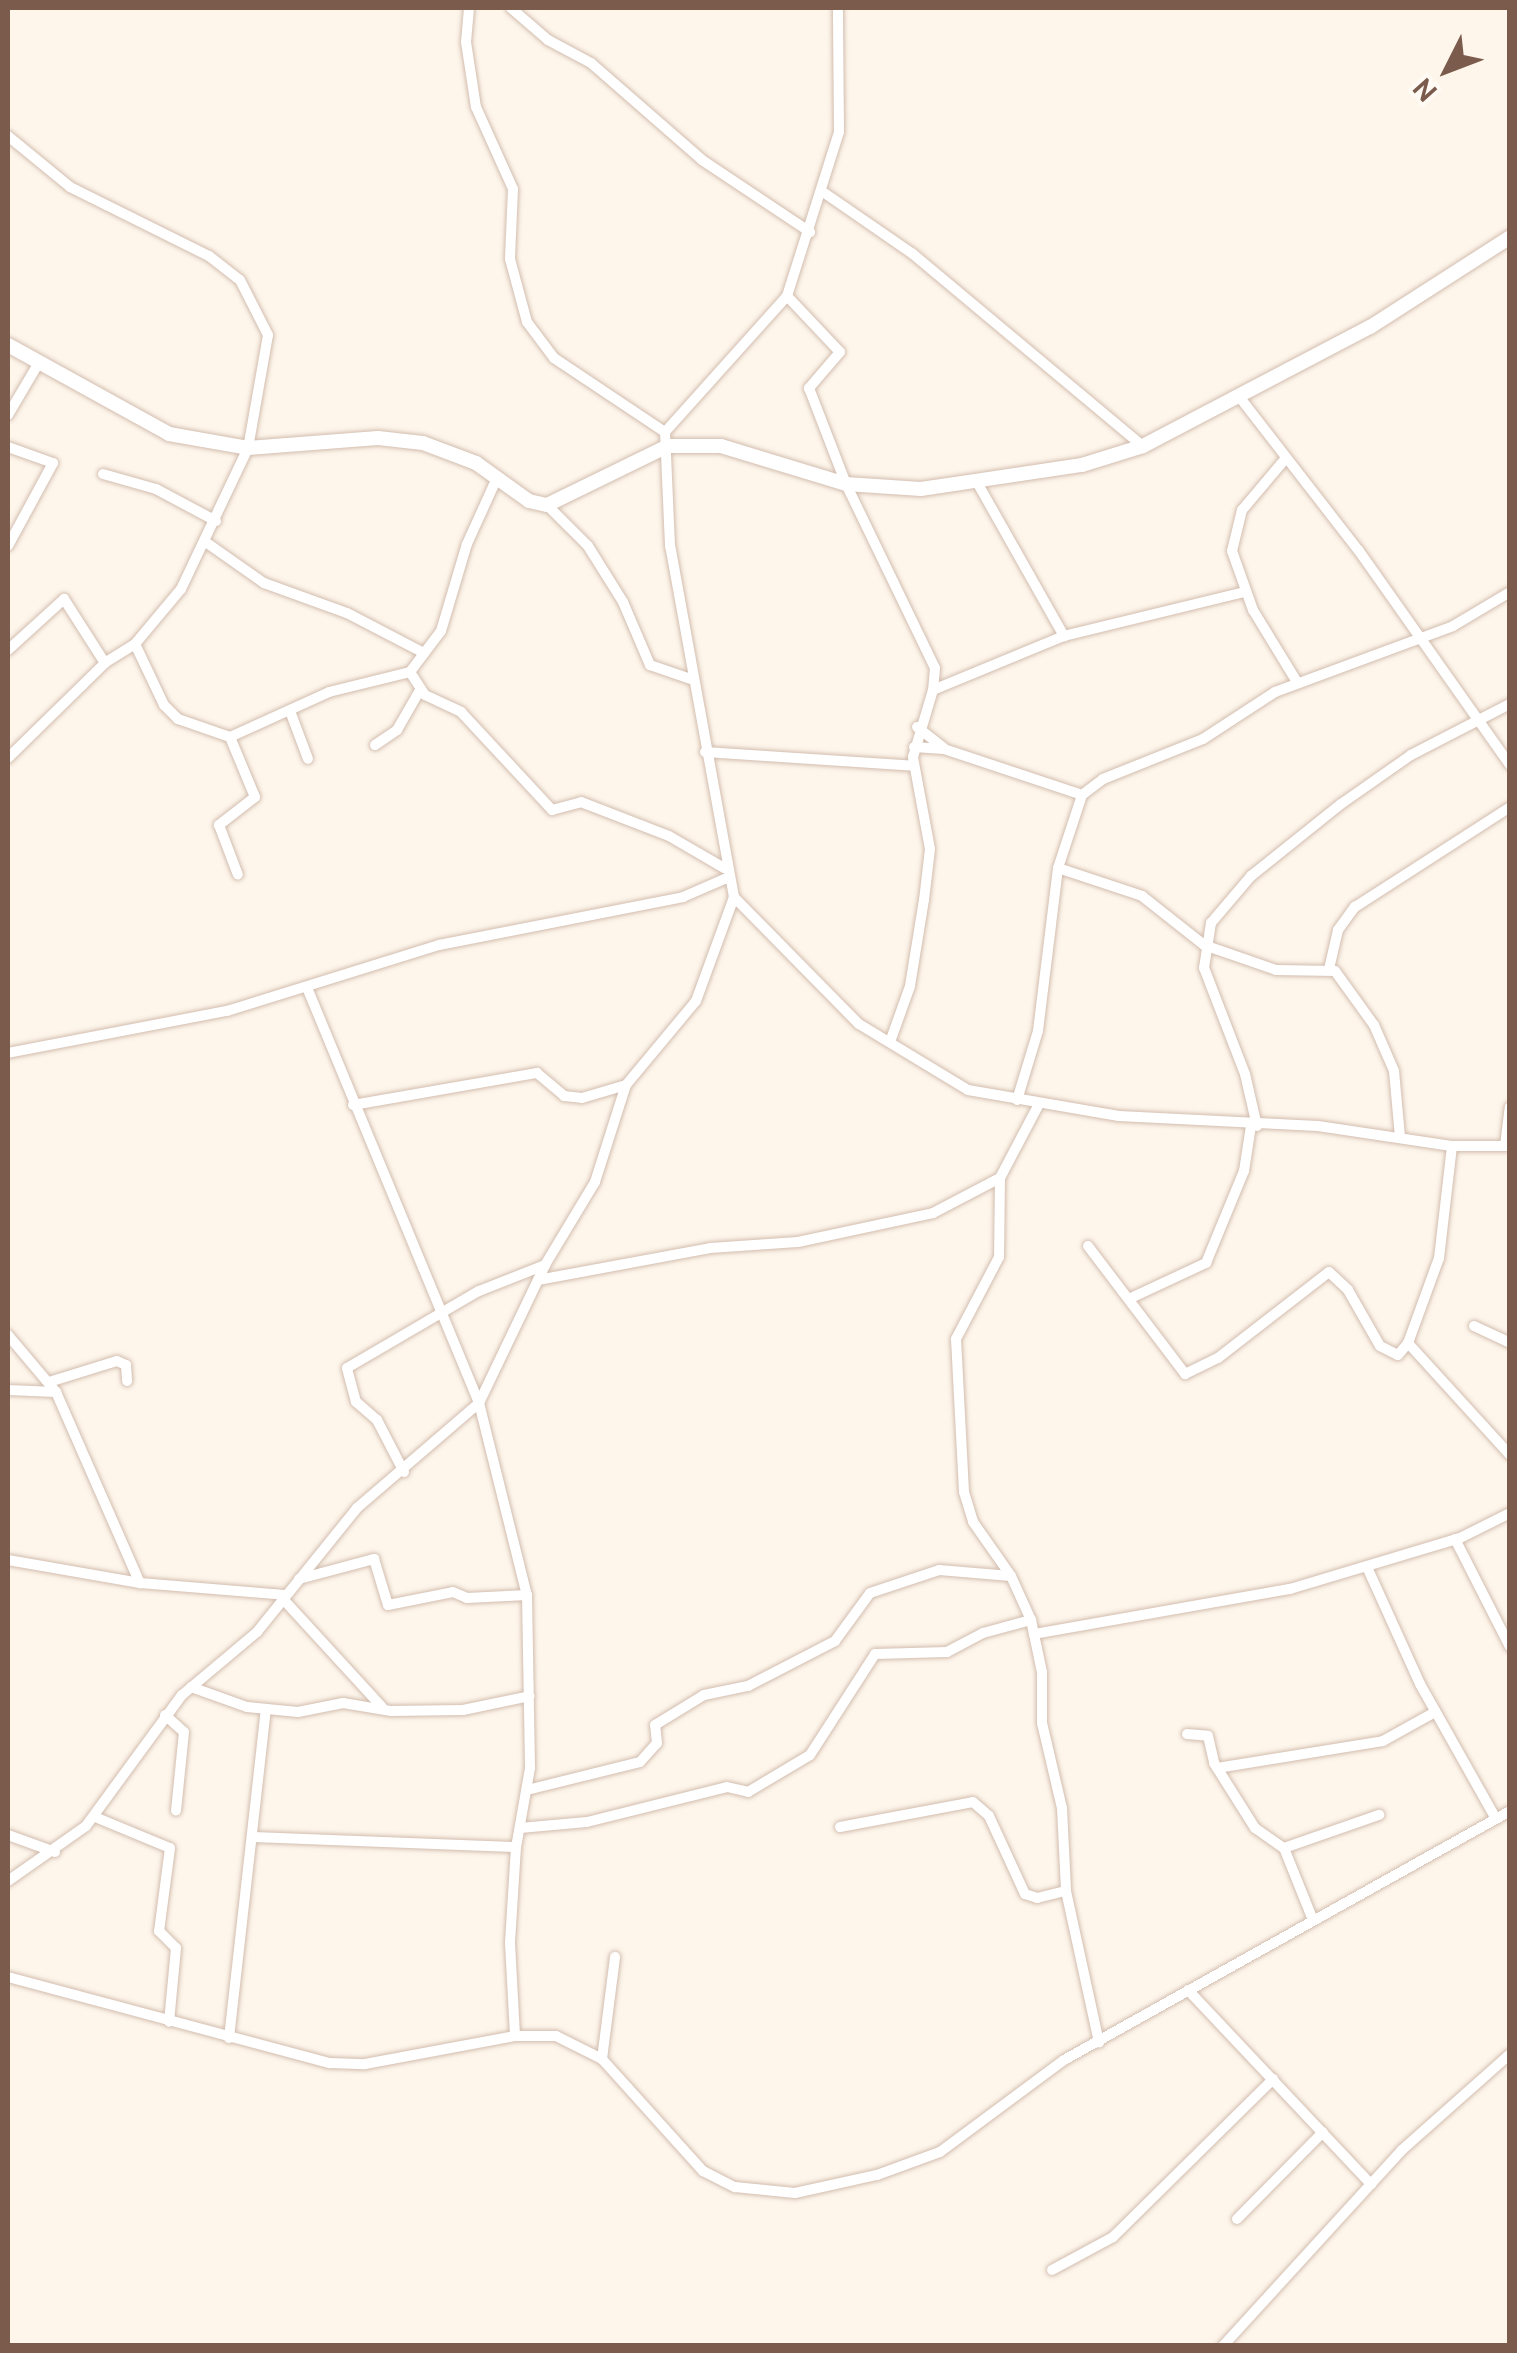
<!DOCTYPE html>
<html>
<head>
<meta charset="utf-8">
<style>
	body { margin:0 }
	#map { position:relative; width:1517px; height:2353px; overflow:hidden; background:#fef6eb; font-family:Cabin,sans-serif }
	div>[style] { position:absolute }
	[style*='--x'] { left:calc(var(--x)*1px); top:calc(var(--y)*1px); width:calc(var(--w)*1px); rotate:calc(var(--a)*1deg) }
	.roads { filter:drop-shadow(0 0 2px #d2bdaf) drop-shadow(0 0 2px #d2bdaf) }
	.street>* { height:10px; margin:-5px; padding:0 5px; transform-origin:5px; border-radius:5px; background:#fff }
	.secondary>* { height:14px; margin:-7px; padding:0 7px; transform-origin:7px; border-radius:7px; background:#fff }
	span { translate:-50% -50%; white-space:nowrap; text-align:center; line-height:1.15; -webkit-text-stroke:10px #fffaf3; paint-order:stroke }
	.frame { position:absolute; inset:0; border:10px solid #7b5b4b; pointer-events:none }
	.north { position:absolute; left:1397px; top:20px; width:100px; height:100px; -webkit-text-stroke:8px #fffaf3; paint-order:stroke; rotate:228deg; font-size:28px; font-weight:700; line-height:40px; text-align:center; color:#7b5b4b }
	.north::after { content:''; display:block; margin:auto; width:35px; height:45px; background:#7b5b4b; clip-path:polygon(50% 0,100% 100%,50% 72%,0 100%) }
</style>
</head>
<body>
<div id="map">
	<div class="roads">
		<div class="street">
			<i style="--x:469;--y:8;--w:34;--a:95"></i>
			<i style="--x:466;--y:42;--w:66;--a:81.3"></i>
			<i style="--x:476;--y:107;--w:90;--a:65.7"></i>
			<i style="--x:513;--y:189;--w:70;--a:92.5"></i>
			<i style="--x:510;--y:259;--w:65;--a:74.9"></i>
			<i style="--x:527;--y:322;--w:45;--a:53.1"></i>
			<i style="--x:554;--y:358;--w:133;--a:33.7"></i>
			<i style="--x:511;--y:8;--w:49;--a:40.9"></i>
			<i style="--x:548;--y:40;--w:49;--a:28.1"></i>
			<i style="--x:591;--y:63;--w:147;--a:41.1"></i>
			<i style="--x:702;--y:160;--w:130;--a:33.7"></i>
			<i style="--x:8;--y:136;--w:80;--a:39.4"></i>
			<i style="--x:70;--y:187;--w:155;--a:26.4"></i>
			<i style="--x:209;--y:256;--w:39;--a:38"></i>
			<i style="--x:240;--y:280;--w:62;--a:63"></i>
			<i style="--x:268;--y:335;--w:115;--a:100"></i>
			<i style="--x:248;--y:448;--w:156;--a:115.4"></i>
			<i style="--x:181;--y:589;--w:72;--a:129.9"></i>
			<i style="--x:135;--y:644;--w:36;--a:148"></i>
			<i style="--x:105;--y:663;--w:136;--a:135.6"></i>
			<i style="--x:823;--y:192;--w:109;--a:34.6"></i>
			<i style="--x:913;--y:254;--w:300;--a:39.9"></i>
			<i style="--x:787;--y:296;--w:77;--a:46.6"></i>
			<i style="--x:840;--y:352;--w:48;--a:130.7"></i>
			<i style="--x:809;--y:388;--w:103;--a:68.9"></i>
			<i style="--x:846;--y:484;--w:204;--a:64.2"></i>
			<i style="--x:935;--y:668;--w:22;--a:95"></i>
			<i style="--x:1241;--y:399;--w:192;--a:52.2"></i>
			<i style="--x:1359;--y:551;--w:262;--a:54.8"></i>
			<i style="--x:8;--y:415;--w:59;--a:-59.5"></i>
			<i style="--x:8;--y:447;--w:48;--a:19.6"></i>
			<i style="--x:53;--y:463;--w:94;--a:118.5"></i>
			<i style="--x:1286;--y:458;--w:68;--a:130.2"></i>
			<i style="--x:1242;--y:510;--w:42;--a:103.7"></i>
			<i style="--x:1232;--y:551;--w:63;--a:70.4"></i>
			<i style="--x:1253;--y:610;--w:84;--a:58.6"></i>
			<i style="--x:103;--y:474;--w:55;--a:15.8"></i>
			<i style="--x:156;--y:489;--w:68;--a:28.1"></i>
			<i style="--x:978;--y:484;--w:175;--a:60.5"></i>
			<i style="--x:547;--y:505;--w:58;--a:45"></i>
			<i style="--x:588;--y:546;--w:66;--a:58"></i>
			<i style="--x:623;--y:602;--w:69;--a:66.8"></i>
			<i style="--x:650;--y:665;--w:43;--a:18.9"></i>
			<i style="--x:207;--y:543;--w:70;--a:35.1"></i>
			<i style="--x:264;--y:583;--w:88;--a:19.9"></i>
			<i style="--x:347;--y:613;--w:87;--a:27.5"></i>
			<i style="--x:135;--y:644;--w:68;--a:64.6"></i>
			<i style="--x:164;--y:705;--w:20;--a:45"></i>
			<i style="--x:178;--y:719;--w:55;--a:19.1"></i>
			<i style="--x:230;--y:737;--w:109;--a:-24.4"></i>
			<i style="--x:329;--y:692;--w:83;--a:-13.9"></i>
			<i style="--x:410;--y:672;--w:51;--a:-52.9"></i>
			<i style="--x:441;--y:631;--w:91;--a:-73.4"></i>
			<i style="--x:467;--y:544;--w:72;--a:-65.6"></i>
			<i style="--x:8;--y:650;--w:76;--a:-42.3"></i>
			<i style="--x:64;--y:599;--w:76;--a:57.4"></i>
			<i style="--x:410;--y:672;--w:27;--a:57"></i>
			<i style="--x:425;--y:695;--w:40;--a:25"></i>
			<i style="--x:461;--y:712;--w:134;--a:47.1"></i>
			<i style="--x:552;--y:810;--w:30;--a:-15"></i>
			<i style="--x:581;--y:802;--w:94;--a:21.1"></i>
			<i style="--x:669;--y:836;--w:64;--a:30.2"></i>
			<i style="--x:290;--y:711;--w:51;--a:69.4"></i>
			<i style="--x:917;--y:727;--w:34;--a:38"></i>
			<i style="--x:230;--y:737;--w:65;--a:67.4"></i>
			<i style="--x:255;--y:797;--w:46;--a:142.1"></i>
			<i style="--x:219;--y:825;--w:53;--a:69.2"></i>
			<i style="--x:375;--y:745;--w:27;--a:-34"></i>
			<i style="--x:397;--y:730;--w:46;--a:-60.1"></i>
			<i style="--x:914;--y:747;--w:30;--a:4"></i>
			<i style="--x:944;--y:749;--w:145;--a:18.4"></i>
			<i style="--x:705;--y:752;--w:209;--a:3.8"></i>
			<i style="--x:1058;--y:868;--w:89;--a:18.4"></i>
			<i style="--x:1142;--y:896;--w:79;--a:38.3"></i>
			<i style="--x:1204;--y:945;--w:76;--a:19.1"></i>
			<i style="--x:1276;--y:970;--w:59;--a:1"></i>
			<i style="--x:1335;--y:971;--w:67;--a:54.2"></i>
			<i style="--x:1374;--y:1025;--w:50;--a:66.5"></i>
			<i style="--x:1394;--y:1071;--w:66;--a:84.8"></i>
			<i style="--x:734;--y:897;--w:178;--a:45.5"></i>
			<i style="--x:859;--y:1024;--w:127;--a:31.2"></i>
			<i style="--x:968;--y:1090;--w:153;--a:9.8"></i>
			<i style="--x:1119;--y:1116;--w:199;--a:2.9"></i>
			<i style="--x:1318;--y:1126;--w:135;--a:8.5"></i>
			<i style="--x:1452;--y:1146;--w:58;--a:0"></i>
			<i style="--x:1329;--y:969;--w:40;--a:-77"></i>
			<i style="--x:1338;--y:930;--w:29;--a:-54"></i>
			<i style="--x:1355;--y:907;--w:184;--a:-32.8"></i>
			<i style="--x:308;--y:990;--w:447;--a:67.5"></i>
			<i style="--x:479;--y:1403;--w:198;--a:76"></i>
			<i style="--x:527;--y:1595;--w:173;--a:89"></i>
			<i style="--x:530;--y:1768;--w:80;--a:100"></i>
			<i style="--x:516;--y:1847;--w:96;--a:93.6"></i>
			<i style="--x:510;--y:1943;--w:93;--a:86.9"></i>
			<i style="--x:890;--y:1042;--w:59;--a:-70.3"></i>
			<i style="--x:910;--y:986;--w:87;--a:-80.8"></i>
			<i style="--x:924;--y:900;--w:51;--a:-83.3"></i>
			<i style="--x:930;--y:849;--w:94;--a:-100.5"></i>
			<i style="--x:913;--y:757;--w:70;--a:-73.4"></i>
			<i style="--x:933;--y:690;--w:142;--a:-22.4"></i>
			<i style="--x:1064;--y:636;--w:186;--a:-13.7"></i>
			<i style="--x:8;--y:1053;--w:223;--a:-10.9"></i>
			<i style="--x:227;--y:1011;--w:222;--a:-17.3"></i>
			<i style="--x:439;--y:945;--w:249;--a:-11.1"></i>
			<i style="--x:683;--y:897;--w:48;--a:-23.4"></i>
			<i style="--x:1017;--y:1100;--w:72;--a:-73.1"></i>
			<i style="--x:1038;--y:1031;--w:164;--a:-83"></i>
			<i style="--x:1058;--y:868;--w:77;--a:-71.8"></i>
			<i style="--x:1082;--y:795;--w:26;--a:-37"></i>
			<i style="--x:1103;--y:779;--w:108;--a:-21.8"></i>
			<i style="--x:1203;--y:739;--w:86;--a:-33.1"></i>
			<i style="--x:1275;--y:692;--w:190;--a:-20.3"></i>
			<i style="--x:1453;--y:626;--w:66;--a:-30.8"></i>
			<i style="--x:353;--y:1105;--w:187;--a:-9.9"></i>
			<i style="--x:537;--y:1073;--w:35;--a:40"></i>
			<i style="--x:564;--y:1096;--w:18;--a:6"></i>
			<i style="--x:582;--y:1098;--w:46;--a:-16.5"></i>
			<i style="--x:1257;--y:1126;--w:53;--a:-103"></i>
			<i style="--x:1245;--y:1074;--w:114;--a:-111.1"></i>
			<i style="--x:1204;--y:968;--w:46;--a:-81.2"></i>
			<i style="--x:1211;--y:923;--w:62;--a:-49.6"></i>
			<i style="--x:1251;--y:876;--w:115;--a:-38.7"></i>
			<i style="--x:1341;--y:804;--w:85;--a:-35"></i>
			<i style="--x:1411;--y:755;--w:111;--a:-27.3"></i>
			<i style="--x:1452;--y:1146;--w:113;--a:96.6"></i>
			<i style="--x:1439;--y:1258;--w:90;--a:110"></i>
			<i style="--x:1408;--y:1343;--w:151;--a:47.7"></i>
			<i style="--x:1505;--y:1146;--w:39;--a:-83"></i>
			<i style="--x:1000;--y:1178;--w:79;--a:90.7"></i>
			<i style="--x:999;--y:1257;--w:93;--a:117.7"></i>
			<i style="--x:956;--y:1339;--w:153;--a:87"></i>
			<i style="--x:964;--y:1492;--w:31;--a:73"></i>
			<i style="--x:973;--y:1522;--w:66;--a:54.9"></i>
			<i style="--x:1011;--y:1576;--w:48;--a:65.6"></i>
			<i style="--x:1031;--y:1620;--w:53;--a:78.1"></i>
			<i style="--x:1042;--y:1672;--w:51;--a:90"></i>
			<i style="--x:1042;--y:1723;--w:87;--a:76.8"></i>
			<i style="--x:1062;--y:1808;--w:83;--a:87.2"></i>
			<i style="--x:1066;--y:1891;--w:155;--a:77.7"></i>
			<i style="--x:1088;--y:1246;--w:161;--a:52.8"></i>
			<i style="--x:1185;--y:1374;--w:37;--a:-26"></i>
			<i style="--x:1218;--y:1358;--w:140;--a:-37.8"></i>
			<i style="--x:1329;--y:1272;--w:26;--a:43"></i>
			<i style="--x:1348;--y:1290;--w:64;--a:60.3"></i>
			<i style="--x:1380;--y:1346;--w:20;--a:27"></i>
			<i style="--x:1398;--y:1355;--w:16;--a:-50"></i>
			<i style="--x:538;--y:1280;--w:175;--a:-10.5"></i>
			<i style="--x:710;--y:1248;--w:88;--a:-3.9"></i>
			<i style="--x:798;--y:1242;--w:138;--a:-12.1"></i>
			<i style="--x:933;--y:1213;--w:76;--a:-27.6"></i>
			<i style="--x:1000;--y:1178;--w:81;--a:-62.2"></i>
			<i style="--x:1133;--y:1297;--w:81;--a:-25"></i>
			<i style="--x:1206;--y:1263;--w:100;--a:-67.6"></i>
			<i style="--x:1244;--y:1171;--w:46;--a:-81.2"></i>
			<i style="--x:1474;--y:1326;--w:40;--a:25"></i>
			<i style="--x:8;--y:1335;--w:75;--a:49.9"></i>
			<i style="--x:56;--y:1392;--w:209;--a:66.3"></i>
			<i style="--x:49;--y:1382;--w:71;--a:-17.2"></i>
			<i style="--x:117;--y:1361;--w:10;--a:24"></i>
			<i style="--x:126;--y:1365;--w:16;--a:86"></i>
			<i style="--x:8;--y:1390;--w:48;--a:2.4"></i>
			<i style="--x:404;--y:1472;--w:59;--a:-117.4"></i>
			<i style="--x:377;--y:1420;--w:28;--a:-139"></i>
			<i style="--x:356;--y:1402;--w:35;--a:-105"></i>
			<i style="--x:347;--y:1368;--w:153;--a:-30.3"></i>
			<i style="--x:479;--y:1291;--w:71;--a:-21.5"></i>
			<i style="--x:1455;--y:1539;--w:121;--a:63"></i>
			<i style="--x:8;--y:1560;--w:134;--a:9.9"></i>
			<i style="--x:140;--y:1583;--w:145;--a:4.7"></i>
			<i style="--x:1367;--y:1567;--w:128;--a:65.6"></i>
			<i style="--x:1420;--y:1684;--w:153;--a:60.6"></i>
			<i style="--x:299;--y:1579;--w:78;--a:-14.9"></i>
			<i style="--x:374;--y:1559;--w:48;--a:73.1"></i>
			<i style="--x:388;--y:1605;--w:66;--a:-11.3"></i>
			<i style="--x:453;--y:1592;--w:15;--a:23"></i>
			<i style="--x:467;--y:1598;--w:60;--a:-2.9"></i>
			<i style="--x:283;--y:1599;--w:147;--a:47.5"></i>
			<i style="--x:1034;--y:1634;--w:260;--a:-10"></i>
			<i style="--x:1290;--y:1589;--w:177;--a:-16.7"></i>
			<i style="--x:1460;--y:1538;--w:56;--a:-26.6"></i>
			<i style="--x:191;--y:1687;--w:59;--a:19.7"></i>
			<i style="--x:247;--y:1707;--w:51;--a:5.6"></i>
			<i style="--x:298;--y:1712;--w:46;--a:-11.3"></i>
			<i style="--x:343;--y:1703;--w:49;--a:9.5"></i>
			<i style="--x:391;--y:1711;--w:72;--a:-0.8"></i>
			<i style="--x:463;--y:1710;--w:68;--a:-11.8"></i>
			<i style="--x:165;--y:1715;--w:25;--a:42"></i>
			<i style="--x:184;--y:1732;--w:79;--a:95.8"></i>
			<i style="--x:1187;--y:1734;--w:21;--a:5"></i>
			<i style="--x:1208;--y:1736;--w:28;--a:77"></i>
			<i style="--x:1214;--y:1763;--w:77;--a:57.8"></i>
			<i style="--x:1255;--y:1828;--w:35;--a:35"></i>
			<i style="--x:1284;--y:1848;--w:78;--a:68.1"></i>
			<i style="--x:1217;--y:1768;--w:168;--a:-9.2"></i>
			<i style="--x:1383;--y:1741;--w:60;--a:-29.1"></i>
			<i style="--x:527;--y:1790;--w:116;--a:-13.9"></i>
			<i style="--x:640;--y:1762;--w:25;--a:-48"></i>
			<i style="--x:657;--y:1743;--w:18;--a:-96"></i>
			<i style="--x:655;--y:1725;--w:57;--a:-31.5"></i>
			<i style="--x:704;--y:1695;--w:45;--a:-11.6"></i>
			<i style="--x:748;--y:1686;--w:98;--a:-27.3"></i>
			<i style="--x:835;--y:1641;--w:59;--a:-53.9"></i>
			<i style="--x:870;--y:1593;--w:73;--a:-18.4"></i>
			<i style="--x:939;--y:1570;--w:72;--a:4.8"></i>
			<i style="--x:95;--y:1817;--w:81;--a:22.5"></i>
			<i style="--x:170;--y:1848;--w:84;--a:97.5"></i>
			<i style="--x:159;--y:1931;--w:24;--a:45"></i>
			<i style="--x:176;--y:1948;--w:74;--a:95.4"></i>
			<i style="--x:840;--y:1827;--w:135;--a:-10.6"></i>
			<i style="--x:973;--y:1802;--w:21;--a:41"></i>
			<i style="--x:989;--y:1816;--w:86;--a:65.2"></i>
			<i style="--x:1025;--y:1894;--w:13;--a:18"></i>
			<i style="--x:1037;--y:1898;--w:30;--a:-14"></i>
			<i style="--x:520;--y:1828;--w:67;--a:-5.1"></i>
			<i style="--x:587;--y:1822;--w:144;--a:-14"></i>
			<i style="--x:727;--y:1787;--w:22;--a:13"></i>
			<i style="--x:748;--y:1792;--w:72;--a:-30.8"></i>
			<i style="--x:810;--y:1755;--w:120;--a:-57.2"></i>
			<i style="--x:875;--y:1654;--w:72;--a:-1.6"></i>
			<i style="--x:947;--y:1652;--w:41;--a:-27.8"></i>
			<i style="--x:983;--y:1633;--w:50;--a:-15.2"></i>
			<i style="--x:8;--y:1835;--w:50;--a:19.9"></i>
			<i style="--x:253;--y:1837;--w:263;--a:2.2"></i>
			<i style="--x:1284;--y:1848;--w:101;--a:-19.2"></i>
			<i style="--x:8;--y:1881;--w:95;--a:-35.2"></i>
			<i style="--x:86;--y:1826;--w:162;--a:-53.8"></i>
			<i style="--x:182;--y:1695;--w:98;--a:-40"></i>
			<i style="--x:257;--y:1632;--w:159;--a:-51.1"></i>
			<i style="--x:357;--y:1508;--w:161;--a:-40.7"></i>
			<i style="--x:479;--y:1403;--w:153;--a:-64.4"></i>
			<i style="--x:545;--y:1265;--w:97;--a:-58.9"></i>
			<i style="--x:595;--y:1182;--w:102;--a:-72.3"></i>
			<i style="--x:626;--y:1085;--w:109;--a:-50.2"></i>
			<i style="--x:696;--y:1001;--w:111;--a:-69.9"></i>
			<i style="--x:734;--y:897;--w:357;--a:-100.3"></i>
			<i style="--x:670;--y:546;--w:114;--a:-92.5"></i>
			<i style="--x:665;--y:432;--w:183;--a:-48.1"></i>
			<i style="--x:787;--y:296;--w:172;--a:-72.4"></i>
			<i style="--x:839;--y:132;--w:124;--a:-90.5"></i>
			<i style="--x:8;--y:1977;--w:333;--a:15"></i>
			<i style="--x:330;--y:2063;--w:35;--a:2"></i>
			<i style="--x:365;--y:2064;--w:153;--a:-10.6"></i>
			<i style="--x:515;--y:2036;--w:41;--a:0"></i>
			<i style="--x:556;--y:2036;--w:51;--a:26.6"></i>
			<i style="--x:602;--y:2059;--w:151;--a:48"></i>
			<i style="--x:703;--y:2171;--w:36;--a:27"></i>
			<i style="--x:735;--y:2187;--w:60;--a:5.7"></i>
			<i style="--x:795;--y:2193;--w:84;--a:-12.4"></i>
			<i style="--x:877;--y:2175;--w:67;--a:-20.1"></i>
			<i style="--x:940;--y:2152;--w:154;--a:-36.6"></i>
			<i style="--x:1064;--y:2060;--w:511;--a:-29.17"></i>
			<i style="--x:1188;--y:1990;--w:267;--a:46.7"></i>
			<i style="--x:229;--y:2038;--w:331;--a:-83.6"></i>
			<i style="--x:602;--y:2059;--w:103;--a:-82.7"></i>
			<i style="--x:1237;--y:2219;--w:122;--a:-45.3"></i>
			<i style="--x:1052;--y:2270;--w:69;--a:-28.4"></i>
			<i style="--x:1113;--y:2237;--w:225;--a:-44.6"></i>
			<i style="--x:1223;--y:2346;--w:265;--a:-47.6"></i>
			<i style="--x:1402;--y:2150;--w:144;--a:-41.6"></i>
		</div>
		<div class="secondary">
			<i style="--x:8;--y:345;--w:184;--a:28.9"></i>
			<i style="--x:169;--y:434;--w:80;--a:10"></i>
			<i style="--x:248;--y:448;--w:130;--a:-4.4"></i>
			<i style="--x:378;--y:438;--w:45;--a:6.3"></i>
			<i style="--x:423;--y:443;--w:57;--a:20.7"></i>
			<i style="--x:476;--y:463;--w:65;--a:35.6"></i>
			<i style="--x:529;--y:501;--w:18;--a:13"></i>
			<i style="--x:547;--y:505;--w:135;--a:-26"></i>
			<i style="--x:668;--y:446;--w:53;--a:0"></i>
			<i style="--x:721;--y:446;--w:131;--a:16.9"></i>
			<i style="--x:846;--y:484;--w:75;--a:3.8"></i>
			<i style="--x:921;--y:489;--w:163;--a:-8.5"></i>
			<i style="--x:1082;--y:465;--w:64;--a:-17.3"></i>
			<i style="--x:1143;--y:446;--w:256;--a:-27.7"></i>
			<i style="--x:1370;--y:327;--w:166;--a:-32.7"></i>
		</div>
	</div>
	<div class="frame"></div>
	<div class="north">N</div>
</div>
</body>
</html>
